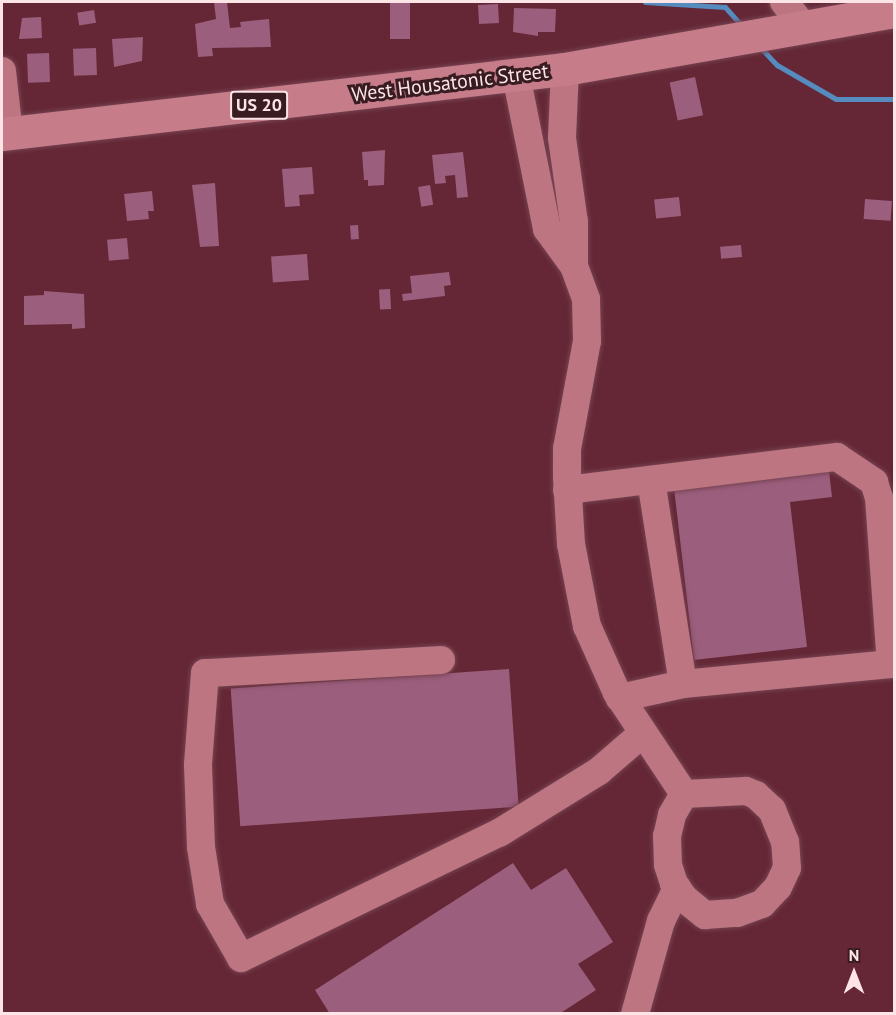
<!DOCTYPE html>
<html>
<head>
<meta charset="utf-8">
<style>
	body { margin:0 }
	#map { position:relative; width:896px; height:1015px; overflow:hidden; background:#652735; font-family:"PT Sans",sans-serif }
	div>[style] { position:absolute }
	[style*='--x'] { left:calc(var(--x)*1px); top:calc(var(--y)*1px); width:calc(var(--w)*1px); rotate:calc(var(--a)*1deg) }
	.stream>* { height:5px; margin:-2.5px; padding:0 2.5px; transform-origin:2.5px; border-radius:2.5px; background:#558bbe }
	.building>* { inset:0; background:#9b5e7d; transform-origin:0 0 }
	.roads { filter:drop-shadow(0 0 2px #764352) drop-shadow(0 0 2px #764352) }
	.minor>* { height:28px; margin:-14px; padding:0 14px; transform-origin:14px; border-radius:14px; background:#bc7581 }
	.highway>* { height:33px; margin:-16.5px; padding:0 16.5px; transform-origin:16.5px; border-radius:16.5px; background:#c67c89 }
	span { translate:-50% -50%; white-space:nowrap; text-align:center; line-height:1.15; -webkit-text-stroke:6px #381c21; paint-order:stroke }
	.shield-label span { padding:2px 4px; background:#381c21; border:2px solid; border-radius:4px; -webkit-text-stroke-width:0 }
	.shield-label { font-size:18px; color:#fce4e7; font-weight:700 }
	.street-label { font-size:20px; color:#fce4e7 }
	.frame { position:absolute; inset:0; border:3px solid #fce4e7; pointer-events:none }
	.north { position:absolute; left:824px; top:943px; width:60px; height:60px; -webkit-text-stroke:4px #381c21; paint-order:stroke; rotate:0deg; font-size:16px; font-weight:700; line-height:24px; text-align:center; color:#fce4e7 }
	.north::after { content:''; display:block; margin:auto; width:21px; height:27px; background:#fce4e7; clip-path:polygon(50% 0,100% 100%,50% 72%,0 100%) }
</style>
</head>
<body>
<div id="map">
	<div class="stream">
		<i style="--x:645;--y:2;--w:80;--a:3.6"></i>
		<i style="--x:725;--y:7;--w:25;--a:48"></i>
		<i style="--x:760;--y:47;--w:25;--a:47"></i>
		<i style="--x:777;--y:65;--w:68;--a:30"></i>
		<i style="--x:836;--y:99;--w:58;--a:0"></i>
	</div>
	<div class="building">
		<i style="clip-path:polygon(214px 2px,227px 2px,230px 28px,241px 27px,240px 22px,269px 19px,271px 47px,212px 48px,213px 56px,198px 57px,195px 24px,216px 19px)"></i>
		<i style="left:390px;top:2px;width:20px;height:37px"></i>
		<i style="left:498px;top:4px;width:19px;height:20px;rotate:87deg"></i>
		<i style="clip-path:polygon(514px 8px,556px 9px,555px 32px,538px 32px,538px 36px,513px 32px)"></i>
		<i style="left:94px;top:10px;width:13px;height:17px;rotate:81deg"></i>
		<i style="clip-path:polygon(41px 17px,42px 38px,19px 39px,22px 18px)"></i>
		<i style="clip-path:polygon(143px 37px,142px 61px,114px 67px,112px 39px)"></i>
		<i style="left:96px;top:48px;width:27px;height:23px;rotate:88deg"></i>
		<i style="left:49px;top:53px;width:29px;height:22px;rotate:88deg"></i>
		<i style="left:695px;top:77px;width:39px;height:26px;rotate:78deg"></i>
		<i style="clip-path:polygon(385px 150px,384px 185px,368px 186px,368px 180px,364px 180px,362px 152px)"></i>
		<i style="clip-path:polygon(463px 152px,468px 197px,457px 198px,455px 175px,445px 176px,446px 183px,435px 184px,432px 155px)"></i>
		<i style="clip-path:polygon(312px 167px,314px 194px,299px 195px,300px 206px,285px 207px,282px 169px)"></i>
		<i style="clip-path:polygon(215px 183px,219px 246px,200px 247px,192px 185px)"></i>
		<i style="left:430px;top:185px;width:20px;height:12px;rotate:81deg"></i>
		<i style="clip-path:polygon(152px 191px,154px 211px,148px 211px,149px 219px,127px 221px,124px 194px)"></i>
		<i style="left:679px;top:197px;width:19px;height:25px;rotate:84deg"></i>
		<i style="left:865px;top:199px;width:27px;height:20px;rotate:4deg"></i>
		<i style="left:358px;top:225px;width:14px;height:8px;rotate:86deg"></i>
		<i style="left:127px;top:238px;width:21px;height:20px;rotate:85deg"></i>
		<i style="left:741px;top:245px;width:12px;height:21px;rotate:85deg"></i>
		<i style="left:307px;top:254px;width:26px;height:36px;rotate:86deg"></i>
		<i style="clip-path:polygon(449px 272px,451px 285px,444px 286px,445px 296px,403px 301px,402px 294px,412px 293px,410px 276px)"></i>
		<i style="left:390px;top:289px;width:20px;height:11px;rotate:87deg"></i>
		<i style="clip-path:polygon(44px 291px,84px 294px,85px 328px,72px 329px,72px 324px,24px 325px,24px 296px,44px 295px)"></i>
		<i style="clip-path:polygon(829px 471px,832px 497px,790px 502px,807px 647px,694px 660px,674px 488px)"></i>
		<i style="left:509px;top:669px;width:138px;height:279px;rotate:86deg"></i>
		<i style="clip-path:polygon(513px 863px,531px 890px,566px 868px,613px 942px,578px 964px,596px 990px,559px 1014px,330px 1014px,315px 990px)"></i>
	</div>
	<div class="roads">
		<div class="minor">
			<i style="--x:784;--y:2;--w:32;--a:51"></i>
			<i style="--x:565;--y:69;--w:69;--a:92.5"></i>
			<i style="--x:562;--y:138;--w:85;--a:81.9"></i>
			<i style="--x:574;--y:222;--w:44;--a:90"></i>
			<i style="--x:2;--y:71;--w:62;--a:83.6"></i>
			<i style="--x:516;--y:75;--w:157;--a:78.6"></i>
			<i style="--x:547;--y:229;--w:46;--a:53.9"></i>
			<i style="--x:574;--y:266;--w:35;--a:70"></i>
			<i style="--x:586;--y:299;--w:42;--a:88.6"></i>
			<i style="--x:587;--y:341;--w:110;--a:100.5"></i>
			<i style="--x:567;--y:449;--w:28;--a:90"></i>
			<i style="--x:567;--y:477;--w:67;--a:86.6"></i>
			<i style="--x:571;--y:544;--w:84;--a:79"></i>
			<i style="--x:587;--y:626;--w:73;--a:65.9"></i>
			<i style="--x:617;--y:693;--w:121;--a:56.4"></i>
			<i style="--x:684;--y:794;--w:24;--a:120"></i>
			<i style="--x:672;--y:815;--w:22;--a:103"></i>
			<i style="--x:667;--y:836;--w:29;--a:88"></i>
			<i style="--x:668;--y:865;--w:20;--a:72"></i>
			<i style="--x:674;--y:884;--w:19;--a:54"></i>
			<i style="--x:685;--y:899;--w:26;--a:39"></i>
			<i style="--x:705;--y:915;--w:32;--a:-4"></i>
			<i style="--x:737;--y:913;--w:27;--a:-20"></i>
			<i style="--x:762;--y:904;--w:23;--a:-47"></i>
			<i style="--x:778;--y:887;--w:21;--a:-65"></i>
			<i style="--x:787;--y:868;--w:26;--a:-94"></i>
			<i style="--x:785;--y:842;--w:35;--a:-112"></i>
			<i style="--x:772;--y:810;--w:22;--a:-137"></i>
			<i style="--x:756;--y:795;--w:11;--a:-158"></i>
			<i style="--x:746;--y:791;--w:62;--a:177.2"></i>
			<i style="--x:651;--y:480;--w:206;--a:81.1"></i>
			<i style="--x:567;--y:490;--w:272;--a:-7"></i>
			<i style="--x:837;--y:457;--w:45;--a:34"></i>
			<i style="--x:874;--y:482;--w:17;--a:73"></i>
			<i style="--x:879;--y:498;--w:166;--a:85.9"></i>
			<i style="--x:891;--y:664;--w:209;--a:174.5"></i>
			<i style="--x:683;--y:684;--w:65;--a:167.5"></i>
			<i style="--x:441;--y:660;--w:236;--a:176.8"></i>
			<i style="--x:205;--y:673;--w:92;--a:94.4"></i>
			<i style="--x:198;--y:765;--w:82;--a:87.9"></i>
			<i style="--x:201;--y:847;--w:58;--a:81"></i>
			<i style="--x:210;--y:904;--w:62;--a:60.1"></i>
			<i style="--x:241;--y:958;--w:287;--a:-25.9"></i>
			<i style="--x:499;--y:833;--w:118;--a:-31.8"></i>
			<i style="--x:599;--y:771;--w:58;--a:-40.8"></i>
			<i style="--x:635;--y:1014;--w:97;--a:-74.4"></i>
			<i style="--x:661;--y:921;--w:37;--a:-64"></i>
		</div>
		<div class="highway">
			<i style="--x:2;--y:134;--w:567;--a:-6.59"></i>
			<i style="--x:565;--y:69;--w:334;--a:-10"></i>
		</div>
	</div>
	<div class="shield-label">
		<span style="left:259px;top:105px">US 20</span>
	</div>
	<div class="street-label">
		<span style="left:450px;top:83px;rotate:-7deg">West Housatonic Street</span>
	</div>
	<div class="frame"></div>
	<div class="north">N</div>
</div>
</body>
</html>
